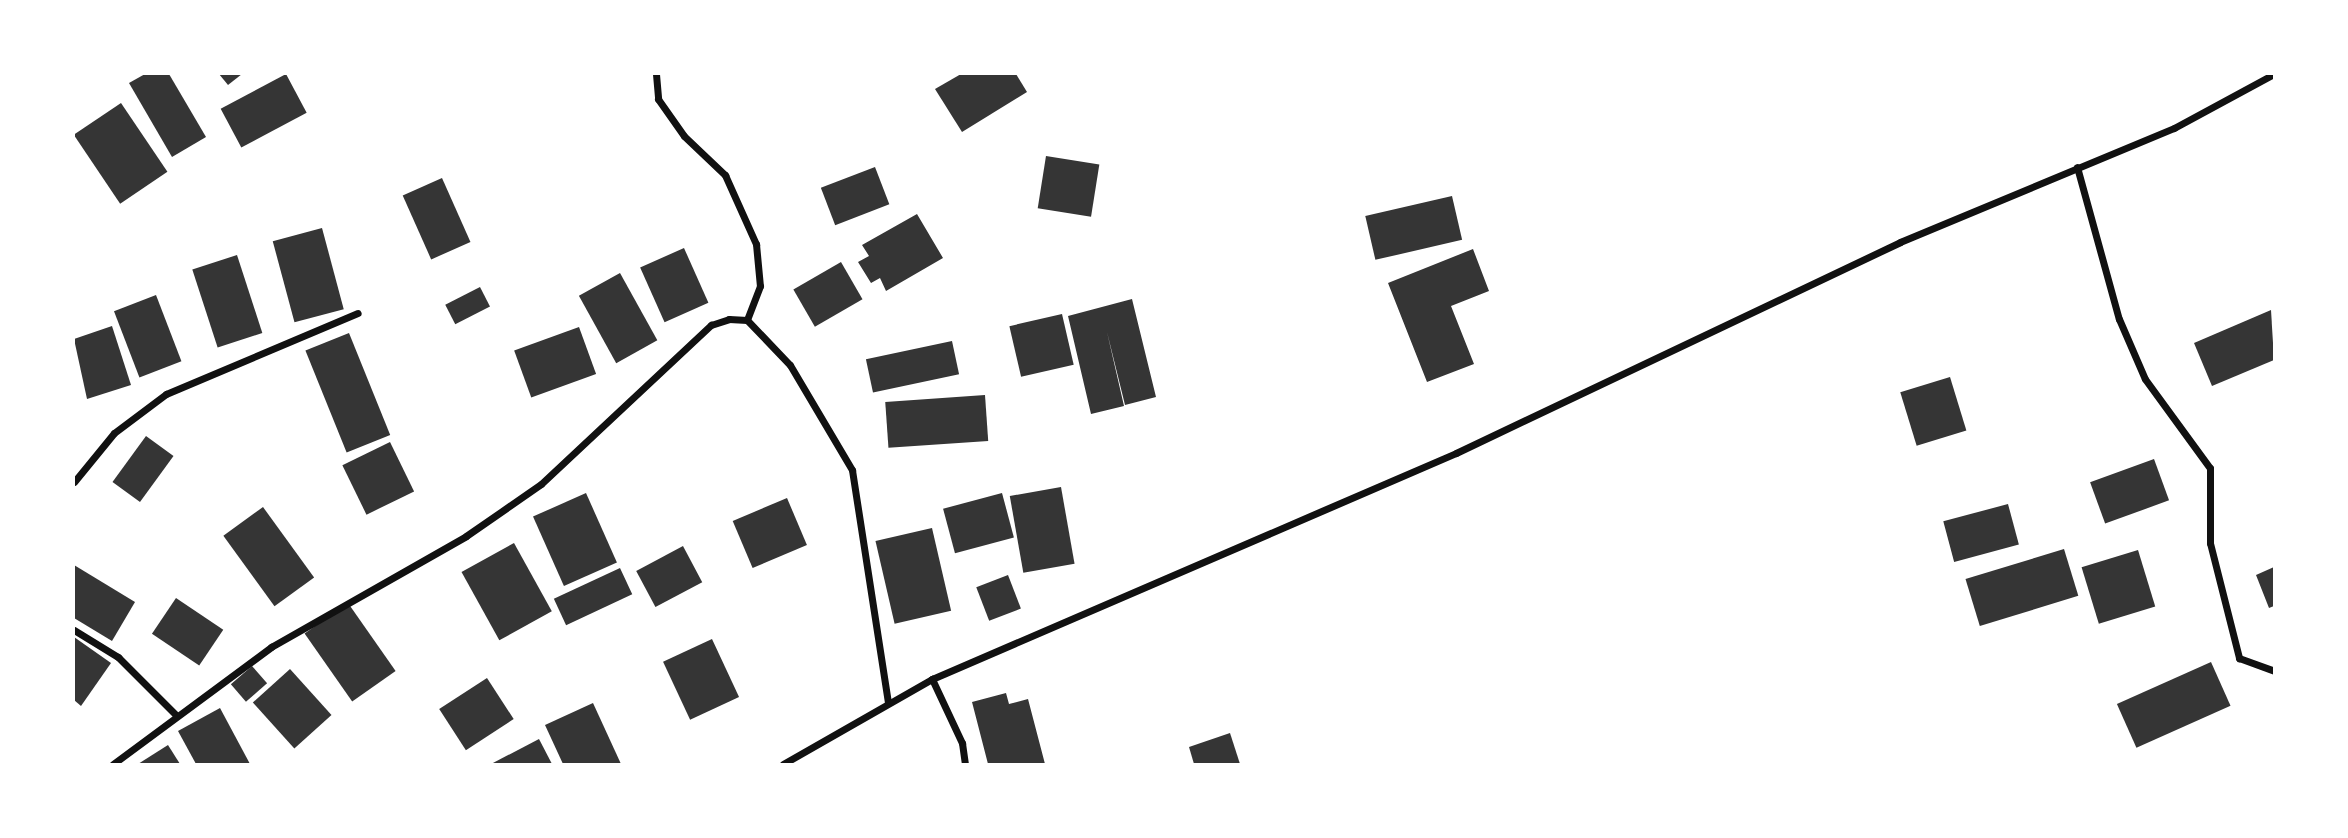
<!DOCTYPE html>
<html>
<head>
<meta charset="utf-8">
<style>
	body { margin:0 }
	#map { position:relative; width:2348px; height:838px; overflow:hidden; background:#fff; font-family:Manrope,sans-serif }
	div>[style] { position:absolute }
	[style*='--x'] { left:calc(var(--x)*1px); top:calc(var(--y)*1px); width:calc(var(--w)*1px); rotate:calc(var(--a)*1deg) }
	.building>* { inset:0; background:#353535; transform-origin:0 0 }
	.minor>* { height:7px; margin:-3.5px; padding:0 3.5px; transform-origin:3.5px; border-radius:3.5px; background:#111 }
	span { translate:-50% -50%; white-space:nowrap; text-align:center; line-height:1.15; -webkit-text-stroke:6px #fff; paint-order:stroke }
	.frame { position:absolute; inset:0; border:75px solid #fff; pointer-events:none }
</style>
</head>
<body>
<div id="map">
	<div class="building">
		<i style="clip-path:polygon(145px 74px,169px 74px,206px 137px,172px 157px,129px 83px)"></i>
		<i style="clip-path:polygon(219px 74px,242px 74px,228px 85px)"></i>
		<i style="left:286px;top:74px;width:44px;height:74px;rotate:62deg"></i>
		<i style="clip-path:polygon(961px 74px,1016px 74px,1027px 92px,962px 132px,935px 89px)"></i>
		<i style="left:121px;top:103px;width:83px;height:57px;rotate:56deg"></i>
		<i style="left:1046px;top:156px;width:54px;height:53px;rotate:9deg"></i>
		<i style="left:875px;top:167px;width:40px;height:58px;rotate:69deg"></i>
		<i style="left:442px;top:178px;width:70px;height:43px;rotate:66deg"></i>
		<i style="left:1452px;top:196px;width:45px;height:89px;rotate:77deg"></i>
		<i style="clip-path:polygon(917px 214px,943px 258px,886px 291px,880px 278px,871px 283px,858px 262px,869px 256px,862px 245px)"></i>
		<i style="left:322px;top:228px;width:84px;height:51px;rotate:75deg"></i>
		<i style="left:684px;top:248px;width:60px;height:48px;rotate:66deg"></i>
		<i style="clip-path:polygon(1473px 249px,1489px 291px,1451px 306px,1474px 364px,1427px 382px,1388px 283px)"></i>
		<i style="left:237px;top:255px;width:82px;height:47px;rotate:72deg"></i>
		<i style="left:841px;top:262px;width:43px;height:55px;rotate:60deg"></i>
		<i style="left:620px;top:273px;width:77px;height:47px;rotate:61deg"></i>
		<i style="left:480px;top:287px;width:22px;height:39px;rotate:63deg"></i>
		<i style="left:156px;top:295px;width:71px;height:45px;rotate:69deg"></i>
		<i style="clip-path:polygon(1132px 299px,1156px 397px,1125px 405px,1107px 332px,1124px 406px,1091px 414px,1068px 316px)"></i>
		<i style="clip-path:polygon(2271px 310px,2274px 360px,2212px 386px,2194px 343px)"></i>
		<i style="left:1062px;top:314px;width:52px;height:54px;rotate:77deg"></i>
		<i style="clip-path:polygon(112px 326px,131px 385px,87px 399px,74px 339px)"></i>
		<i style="left:579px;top:327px;width:50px;height:69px;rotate:70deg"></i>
		<i style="left:349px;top:333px;width:110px;height:47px;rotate:68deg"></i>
		<i style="left:952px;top:341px;width:34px;height:88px;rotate:78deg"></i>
		<i style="left:1950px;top:377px;width:56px;height:52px;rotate:73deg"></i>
		<i style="left:985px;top:395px;width:46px;height:100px;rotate:86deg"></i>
		<i style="left:146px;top:436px;width:34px;height:57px;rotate:36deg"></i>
		<i style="left:390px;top:442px;width:55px;height:53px;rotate:64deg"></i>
		<i style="left:2154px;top:459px;width:44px;height:68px;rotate:70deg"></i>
		<i style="left:1061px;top:487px;width:78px;height:52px;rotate:80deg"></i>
		<i style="left:586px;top:493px;width:76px;height:58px;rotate:66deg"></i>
		<i style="left:1002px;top:493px;width:46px;height:61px;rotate:75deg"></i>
		<i style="left:787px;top:498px;width:51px;height:59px;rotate:67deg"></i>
		<i style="left:2008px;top:504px;width:42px;height:67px;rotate:75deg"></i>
		<i style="left:263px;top:507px;width:87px;height:49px;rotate:54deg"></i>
		<i style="left:932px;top:528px;width:85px;height:58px;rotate:77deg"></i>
		<i style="left:514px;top:543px;width:78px;height:60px;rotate:61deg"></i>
		<i style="left:683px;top:546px;width:41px;height:53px;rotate:62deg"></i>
		<i style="left:2064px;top:549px;width:49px;height:103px;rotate:73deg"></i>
		<i style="left:2138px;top:550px;width:59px;height:59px;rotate:73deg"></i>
		<i style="clip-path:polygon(74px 565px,135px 602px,112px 641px,74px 618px)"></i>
		<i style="clip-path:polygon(2274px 567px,2274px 606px,2269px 608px,2256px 575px)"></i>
		<i style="left:620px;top:568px;width:29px;height:73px;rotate:65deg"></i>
		<i style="left:1008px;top:575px;width:36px;height:34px;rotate:69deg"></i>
		<i style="left:176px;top:598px;width:57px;height:43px;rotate:34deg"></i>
		<i style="left:348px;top:603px;width:83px;height:53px;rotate:55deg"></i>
		<i style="clip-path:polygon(74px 637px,111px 663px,81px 706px,74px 700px)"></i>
		<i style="left:712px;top:639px;width:64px;height:54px;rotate:65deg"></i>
		<i style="left:2211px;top:662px;width:48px;height:103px;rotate:66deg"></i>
		<i style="left:252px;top:666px;width:23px;height:28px;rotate:49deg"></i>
		<i style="left:290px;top:669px;width:62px;height:50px;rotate:48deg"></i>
		<i style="left:487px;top:678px;width:49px;height:57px;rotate:57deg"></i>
		<i style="clip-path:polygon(1006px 693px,1009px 704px,1028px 699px,1045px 764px,988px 764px,972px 702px)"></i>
		<i style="clip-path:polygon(593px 703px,621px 764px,563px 764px,545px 725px)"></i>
		<i style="clip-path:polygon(220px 708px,250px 764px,196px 764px,178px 731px)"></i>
		<i style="clip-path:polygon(1230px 733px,1240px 764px,1194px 764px,1189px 747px)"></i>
		<i style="clip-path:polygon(539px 739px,552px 764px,491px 764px)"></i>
		<i style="clip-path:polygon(168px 745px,180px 764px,138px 764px)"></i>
	</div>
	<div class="minor">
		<i style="--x:656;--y:74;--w:25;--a:85"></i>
		<i style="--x:658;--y:99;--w:45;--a:54.9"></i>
		<i style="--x:684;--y:136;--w:57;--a:43.6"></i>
		<i style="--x:725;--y:175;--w:76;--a:65.8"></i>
		<i style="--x:756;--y:244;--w:42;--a:84.6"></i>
		<i style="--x:760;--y:286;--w:36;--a:111"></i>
		<i style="--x:2077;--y:167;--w:158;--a:74.6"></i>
		<i style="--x:2119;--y:319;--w:65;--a:66.6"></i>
		<i style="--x:2145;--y:379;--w:110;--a:53.9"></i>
		<i style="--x:2210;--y:468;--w:75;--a:90"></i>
		<i style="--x:2210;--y:543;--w:119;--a:75.8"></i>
		<i style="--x:2239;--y:658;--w:37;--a:20"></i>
		<i style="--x:74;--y:482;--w:63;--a:-50.8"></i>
		<i style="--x:114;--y:433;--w:65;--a:-36.9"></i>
		<i style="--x:166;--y:394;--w:208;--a:-22.9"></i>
		<i style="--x:74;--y:630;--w:52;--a:31.5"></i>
		<i style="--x:118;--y:657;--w:82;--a:45"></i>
		<i style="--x:932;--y:679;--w:71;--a:64.9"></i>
		<i style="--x:962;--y:743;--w:21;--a:82"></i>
		<i style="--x:113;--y:764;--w:197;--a:-36.5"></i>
		<i style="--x:271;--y:647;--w:224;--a:-29.6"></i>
		<i style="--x:466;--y:536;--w:91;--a:-34.7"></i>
		<i style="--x:541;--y:484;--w:233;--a:-43.1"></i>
		<i style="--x:711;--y:325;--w:19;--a:-18"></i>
		<i style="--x:729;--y:319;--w:18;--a:3"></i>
		<i style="--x:747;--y:320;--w:62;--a:46.3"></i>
		<i style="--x:790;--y:365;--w:122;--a:59.4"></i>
		<i style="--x:852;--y:470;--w:235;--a:81.2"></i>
		<i style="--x:783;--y:764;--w:172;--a:-29.7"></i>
		<i style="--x:932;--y:679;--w:571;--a:-23.33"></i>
		<i style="--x:1456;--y:453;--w:492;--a:-25.4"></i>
		<i style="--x:1900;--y:242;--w:297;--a:-22.6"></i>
		<i style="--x:2174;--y:128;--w:114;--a:-28.4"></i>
	</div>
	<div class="frame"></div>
</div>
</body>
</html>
